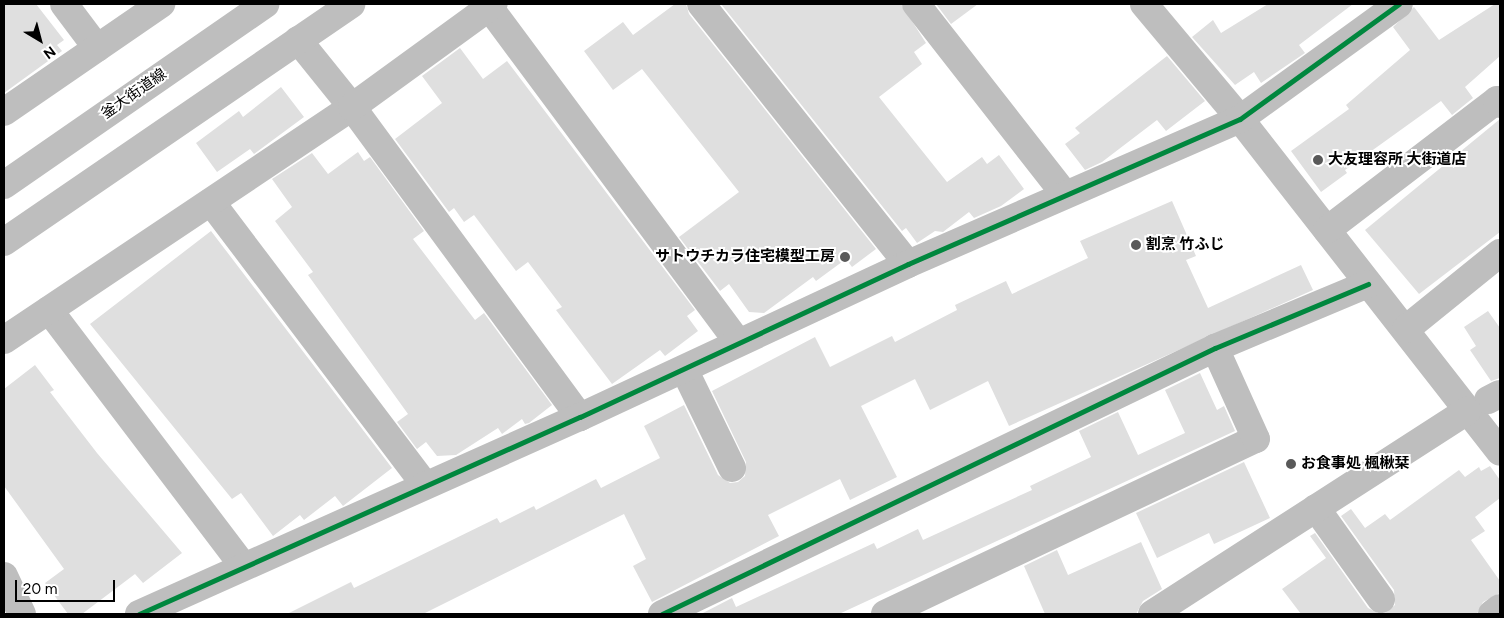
<!DOCTYPE html>
<html>
<head>
<meta charset="utf-8">
<style>
	body { margin:0 }
	#map { position:relative; width:1504px; height:618px; overflow:hidden; background:#fff; font-family:Figtree,"Noto Sans JP",sans-serif }
	div>[style] { position:absolute }
	[style*='--x'] { left:calc(var(--x)*1px); top:calc(var(--y)*1px); width:calc(var(--w)*1px); rotate:calc(var(--a)*1deg) }
	.building>* { inset:0; background:#dfdfdf }
	.minor>* { height:28px; margin:-14px; padding:0 14px; transform-origin:14px; border-radius:14px; background:#bebebe }
	.cycleway>* { height:5px; margin:-2.5px; padding:0 2.5px; transform-origin:2.5px; border-radius:2.5px; background:#00873e }
	.dots>* { width:14px; height:14px; translate:-50% -50%; box-sizing:border-box; border:2px solid #fff; border-radius:50% }
	span { translate:-50% -50%; white-space:nowrap; text-align:center; line-height:1.15; -webkit-text-stroke:4px #fff; paint-order:stroke }
	.street-label { font-size:15px; color:#000 }
	.poi-label { font-size:15px; color:#000; font-weight:700 }
	.left { translate:0 -50%; text-align:left }
	.right { translate:-100% -50%; text-align:right }
	.frame { position:absolute; inset:0; border:5px solid #000; pointer-events:none }
	.north { position:absolute; left:15px; top:15px; width:50px; height:50px; -webkit-text-stroke:4px #fff; paint-order:stroke; rotate:143deg; font-size:14px; font-weight:700; line-height:20px; text-align:center; color:#000 }
	.north::after { content:''; display:block; margin:auto; width:18px; height:22px; background:#000; clip-path:polygon(50% 0,100% 100%,50% 72%,0 100%) }
	.scale { position:absolute; left:15px; top:580px; width:100px; height:22px; box-sizing:border-box; border:2px solid #000; border-top:0; padding-left:6px; font-size:15px; line-height:18px; white-space:nowrap; color:#000; -webkit-text-stroke:4px #fff; paint-order:stroke }
</style>
</head>
<body>
<div id="map">
	<div class="building">
		<i style="clip-path:polygon(4px 4px,36px 4px,64px 40px,57px 45px,62px 51px,4px 93px)"></i>
		<i style="clip-path:polygon(675px 4px,686px 4px,689px 14px,876px 249px,852px 267px,846px 259px,816px 281px,813px 277px,764px 313px,749px 312px,729px 284px,720px 291px,679px 237px,739px 192px,642px 69px,613px 90px,584px 51px,623px 22px,633px 35px)"></i>
		<i style="clip-path:polygon(721px 4px,901px 4px,926px 43px,914px 52px,922px 64px,879px 97px,947px 182px,982px 157px,987px 164px,999px 155px,1024px 189px,1001px 206px,974px 218px,969px 212px,943px 232px,935px 231px,917px 243px,906px 228px,902px 231px)"></i>
		<i style="clip-path:polygon(936px 4px,978px 4px,951px 24px)"></i>
		<i style="clip-path:polygon(1268px 4px,1353px 4px,1299px 45px,1305px 53px,1261px 83px,1254px 72px,1235px 85px,1192px 37px,1213px 20px,1221px 33px)"></i>
		<i style="clip-path:polygon(1495px 4px,1500px 4px,1500px 56px,1465px 87px,1473px 98px,1452px 115px,1441px 101px,1345px 170px,1347px 173px,1321px 192px,1291px 151px,1349px 109px,1346px 105px,1410px 50px,1393px 27px,1414px 7px,1439px 40px)"></i>
		<i style="clip-path:polygon(460px 48px,483px 79px,507px 61px,695px 310px,687px 316px,698px 331px,665px 356px,660px 350px,612px 384px,556px 310px,562px 307px,528px 262px,516px 271px,474px 215px,464px 222px,454px 208px,449px 212px,395px 139px,442px 103px,422px 76px)"></i>
		<i style="clip-path:polygon(1167px 56px,1205px 101px,1166px 131px,1157px 120px,1102px 162px,1085px 170px,1065px 144px,1080px 133px,1075px 128px)"></i>
		<i style="clip-path:polygon(281px 87px,304px 117px,254px 154px,250px 149px,217px 172px,196px 143px,239px 111px,243px 117px)"></i>
		<i style="clip-path:polygon(1500px 119px,1500px 232px,1419px 294px,1365px 230px)"></i>
		<i style="clip-path:polygon(358px 152px,364px 161px,370px 157px,424px 231px,413px 239px,475px 320px,484px 313px,552px 405px,529px 423px,525px 424px,522px 419px,502px 434px,498px 428px,456px 455px,437px 456px,426px 442px,417px 449px,397px 422px,408px 414px,308px 275px,313px 272px,275px 221px,292px 207px,272px 179px,312px 153px,328px 174px)"></i>
		<i style="clip-path:polygon(1172px 201px,1196px 256px,1186px 260px,1208px 308px,1301px 265px,1313px 290px,1009px 426px,988px 381px,930px 410px,915px 379px,861px 406px,897px 477px,850px 500px,840px 479px,768px 515px,779px 536px,652px 602px,633px 566px,646px 559px,624px 514px,423px 614px,287px 614px,351px 582px,354px 588px,497px 518px,500px 523px,534px 506px,536px 510px,596px 479px,601px 488px,660px 458px,644px 426px,684px 405px,718px 475px,730px 483px,738px 482px,745px 476px,746px 462px,712px 391px,815px 337px,830px 367px,892px 336px,895px 342px,957px 310px,955px 305px,1006px 281px,1012px 294px,1088px 258px,1080px 241px)"></i>
		<i style="clip-path:polygon(211px 231px,392px 468px,343px 506px,335px 496px,304px 520px,300px 515px,273px 536px,241px 493px,232px 499px,90px 324px)"></i>
		<i style="clip-path:polygon(1488px 311px,1500px 328px,1500px 378px,1491px 381px,1470px 350px,1476px 346px,1464px 327px)"></i>
		<i style="clip-path:polygon(35px 365px,54px 390px,50px 392px,97px 453px,182px 553px,143px 583px,135px 574px,82px 614px,68px 614px,45px 583px,64px 569px,4px 486px,4px 389px)"></i>
		<i style="clip-path:polygon(1200px 373px,1217px 410px,1224px 406px,1235px 431px,839px 614px,701px 614px,732px 598px,736px 607px,874px 543px,877px 549px,918px 529px,923px 540px,1032px 490px,1030px 486px,1091px 457px,1079px 431px,1118px 412px,1138px 455px,1185px 433px,1165px 390px)"></i>
		<i style="clip-path:polygon(1244px 462px,1270px 518px,1214px 544px,1209px 533px,1157px 558px,1136px 513px)"></i>
		<i style="clip-path:polygon(1490px 466px,1500px 480px,1500px 498px,1475px 517px,1485px 531px,1471px 540px,1500px 581px,1500px 593px,1483px 602px,1477px 614px,1384px 614px,1395px 605px,1394px 590px,1341px 516px,1351px 509px,1365px 528px,1385px 514px,1390px 520px,1459px 470px,1465px 477px,1479px 467px,1481px 471px)"></i>
		<i style="clip-path:polygon(1315px 533px,1368px 608px,1380px 614px,1301px 614px,1282px 589px,1326px 558px,1310px 536px)"></i>
		<i style="clip-path:polygon(1141px 542px,1162px 589px,1143px 601px,1136px 614px,1045px 614px,1024px 566px,1057px 550px,1068px 575px)"></i>
	</div>
	<div class="minor">
		<i style="--x:64;--y:4;--w:55;--a:53.1"></i>
		<i style="--x:701;--y:4;--w:332;--a:51.5"></i>
		<i style="--x:916;--y:4;--w:242;--a:52"></i>
		<i style="--x:1144;--y:4;--w:150;--a:50.1"></i>
		<i style="--x:1240;--y:119;--w:422;--a:52"></i>
		<i style="--x:489;--y:7;--w:417;--a:53.4"></i>
		<i style="--x:298;--y:40;--w:86;--a:51.1"></i>
		<i style="--x:352;--y:107;--w:385;--a:53.7"></i>
		<i style="--x:4;--y:112;--w:191;--a:-34.5"></i>
		<i style="--x:4;--y:185;--w:318;--a:-34.7"></i>
		<i style="--x:211;--y:202;--w:355;--a:52.9"></i>
		<i style="--x:1327;--y:230;--w:214;--a:-37.4"></i>
		<i style="--x:1497;--y:100;--w:5;--a:53"></i>
		<i style="--x:4;--y:242;--w:421;--a:-34.4"></i>
		<i style="--x:49;--y:310;--w:321;--a:52.8"></i>
		<i style="--x:1406;--y:329;--w:121;--a:-39"></i>
		<i style="--x:4;--y:340;--w:419;--a:-33.8"></i>
		<i style="--x:352;--y:107;--w:175;--a:-36"></i>
		<i style="--x:684;--y:369;--w:110;--a:64.1"></i>
		<i style="--x:1488;--y:400;--w:13;--a:-27"></i>
		<i style="--x:1316;--y:508;--w:112;--a:54.5"></i>
		<i style="--x:4;--y:576;--w:42;--a:64.7"></i>
		<i style="--x:139;--y:614;--w:483;--a:-24.1"></i>
		<i style="--x:580;--y:417;--w:362;--a:-25"></i>
		<i style="--x:908;--y:264;--w:362;--a:-23.6"></i>
		<i style="--x:1240;--y:119;--w:196;--a:-35.9"></i>
		<i style="--x:662;--y:614;--w:614;--a:-25.69"></i>
		<i style="--x:1215;--y:348;--w:166;--a:-22.7"></i>
		<i style="--x:885;--y:614;--w:410;--a:-25.3"></i>
		<i style="--x:1256;--y:439;--w:100;--a:-114.3"></i>
		<i style="--x:1152;--y:614;--w:375;--a:-32.8"></i>
		<i style="--x:1492;--y:614;--w:10;--a:-37"></i>
	</div>
	<div class="cycleway">
		<i style="--x:139;--y:614;--w:483;--a:-24.1"></i>
		<i style="--x:580;--y:417;--w:362;--a:-25"></i>
		<i style="--x:908;--y:264;--w:362;--a:-23.6"></i>
		<i style="--x:1240;--y:119;--w:196;--a:-35.9"></i>
		<i style="--x:662;--y:614;--w:614;--a:-25.69"></i>
		<i style="--x:1215;--y:348;--w:166;--a:-22.7"></i>
	</div>
	<div class="dots">
		<i style="left:1318px;top:160px;background:#595959"></i>
		<i style="left:1136px;top:245px;background:#595959"></i>
		<i style="left:845px;top:257px;background:#595959"></i>
		<i style="left:1291px;top:464px;background:#595959"></i>
	</div>
	<div class="street-label">
		<span style="left:134px;top:94px;rotate:-35deg">釜大街道線</span>
	</div>
	<div class="poi-label">
		<span class="left" style="left:1328px;top:160px">大友理容所 大街道店</span>
		<span class="left" style="left:1146px;top:245px">割烹 竹ふじ</span>
		<span class="right" style="left:835px;top:257px">サトウチカラ住宅模型工房</span>
		<span class="left" style="left:1301px;top:464px">お食事処 楓楸栞</span>
	</div>
	<div class="frame"></div>
	<div class="north">N</div>
	<div class="scale">20 m</div>
</div>
</body>
</html>
